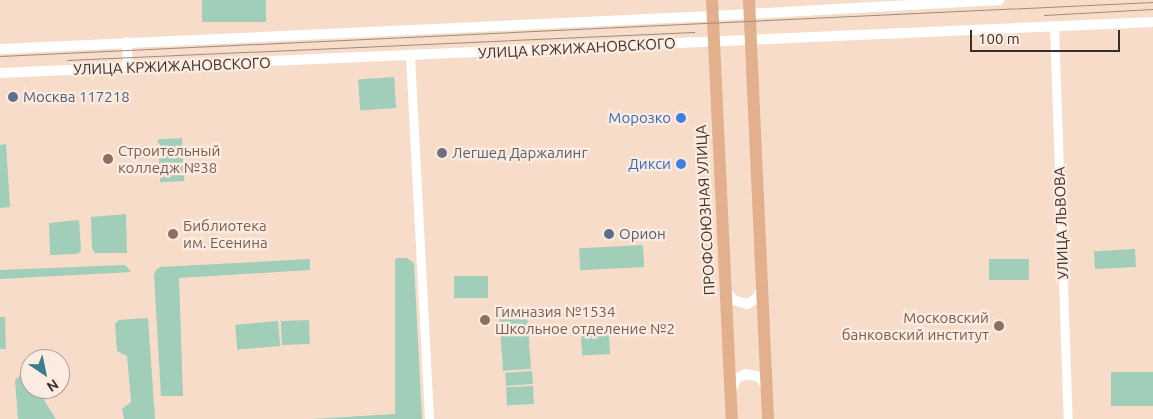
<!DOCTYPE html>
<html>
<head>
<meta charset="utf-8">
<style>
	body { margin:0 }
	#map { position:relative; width:1153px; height:419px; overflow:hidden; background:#f7dcc9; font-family:Ubuntu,sans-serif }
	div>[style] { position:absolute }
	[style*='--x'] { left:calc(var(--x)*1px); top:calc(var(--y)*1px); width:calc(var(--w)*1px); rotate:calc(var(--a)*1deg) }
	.green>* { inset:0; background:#a0ceb8; transform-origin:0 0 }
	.minor>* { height:9px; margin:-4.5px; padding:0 4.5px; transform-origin:4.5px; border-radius:4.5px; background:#fff }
	.tertiary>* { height:10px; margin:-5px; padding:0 5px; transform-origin:5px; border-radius:5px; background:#fff }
	.primary>* { height:12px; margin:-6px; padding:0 6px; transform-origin:6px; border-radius:6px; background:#e2b08c }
	.tram>* { height:1px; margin:-0.5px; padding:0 0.5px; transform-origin:0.5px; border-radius:0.5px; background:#9e8b7d }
	.dots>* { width:14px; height:14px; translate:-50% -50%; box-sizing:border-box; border:2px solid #fcebe0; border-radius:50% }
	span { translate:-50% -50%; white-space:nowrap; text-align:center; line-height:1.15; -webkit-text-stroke:4.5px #fcebe0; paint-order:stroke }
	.street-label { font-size:15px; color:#3b3029 }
	.service-label { font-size:15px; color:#4e5e75 }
	.left { translate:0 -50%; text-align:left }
	.shop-label { font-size:15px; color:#366cbe }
	.right { translate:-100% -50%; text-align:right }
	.education-label { font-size:15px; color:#785e54 }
	.worship-label { font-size:15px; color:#5b616d }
	.north { position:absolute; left:20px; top:349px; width:50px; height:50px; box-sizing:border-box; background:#fcebe0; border:1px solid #afa097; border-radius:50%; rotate:146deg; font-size:14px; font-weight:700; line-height:20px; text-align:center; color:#3b3029 }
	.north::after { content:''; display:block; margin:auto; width:18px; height:22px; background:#397f8a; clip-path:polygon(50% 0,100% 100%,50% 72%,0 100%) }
	.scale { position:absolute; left:970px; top:30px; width:150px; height:22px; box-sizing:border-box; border:2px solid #3b3029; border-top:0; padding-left:6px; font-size:15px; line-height:18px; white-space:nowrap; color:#3b3029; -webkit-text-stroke:4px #fcebe0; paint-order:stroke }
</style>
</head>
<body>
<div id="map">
	<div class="green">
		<i style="left:202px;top:0;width:64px;height:22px"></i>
		<i style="left:394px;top:77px;width:31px;height:36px;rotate:86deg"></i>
		<i style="left:182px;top:138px;width:43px;height:24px;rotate:87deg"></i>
		<i style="clip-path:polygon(6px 144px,10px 207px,0 208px,0 145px)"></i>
		<i style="clip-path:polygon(126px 214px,127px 253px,95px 253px,92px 248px,91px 217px)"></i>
		<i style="clip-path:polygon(79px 220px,81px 249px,80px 252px,76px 254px,50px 255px,49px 223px)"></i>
		<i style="left:643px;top:245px;width:22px;height:64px;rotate:87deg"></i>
		<i style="left:1135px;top:249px;width:18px;height:41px;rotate:87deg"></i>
		<i style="clip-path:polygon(397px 258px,407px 258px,414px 263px,422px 419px,311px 419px,395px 414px,395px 260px)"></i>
		<i style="clip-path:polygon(310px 259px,310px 270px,179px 278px,183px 396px,161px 396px,154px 275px,156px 270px,160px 267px)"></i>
		<i style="left:989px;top:259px;width:40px;height:21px"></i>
		<i style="clip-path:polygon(125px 265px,131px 272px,0 279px,0 270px)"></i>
		<i style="left:488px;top:276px;width:22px;height:34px;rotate:90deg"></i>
		<i style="left:527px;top:312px;width:57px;height:28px;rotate:86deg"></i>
		<i style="clip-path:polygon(0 317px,5px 317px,6px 349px,0 349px)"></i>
		<i style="clip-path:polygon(148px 318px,155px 419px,124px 419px,122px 409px,131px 402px,127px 356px,117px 351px,115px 324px,119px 320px)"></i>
		<i style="left:309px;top:320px;width:24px;height:28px;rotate:88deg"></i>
		<i style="left:278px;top:321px;width:25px;height:43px;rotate:85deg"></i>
		<i style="left:609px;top:334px;width:20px;height:28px;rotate:87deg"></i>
		<i style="left:532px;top:371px;width:13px;height:27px;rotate:86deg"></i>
		<i style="clip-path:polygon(30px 372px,30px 389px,43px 389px,45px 402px,56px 419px,18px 419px,15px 380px,23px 373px)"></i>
		<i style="left:1153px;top:372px;width:34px;height:42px;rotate:90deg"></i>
		<i style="left:533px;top:386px;width:18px;height:27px;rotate:87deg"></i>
	</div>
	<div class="minor">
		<i style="--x:1054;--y:26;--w:393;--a:88"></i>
		<i style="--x:410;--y:56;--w:363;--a:87"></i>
	</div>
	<div class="tertiary">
		<i style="--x:127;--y:42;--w:26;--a:88"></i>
		<i style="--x:0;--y:49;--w:713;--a:-2.65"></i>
		<i style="--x:712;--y:16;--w:288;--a:-3.2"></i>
		<i style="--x:0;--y:73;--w:1154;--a:-2.53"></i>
		<i style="--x:726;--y:290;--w:12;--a:55"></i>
		<i style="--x:733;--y:300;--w:15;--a:16"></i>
		<i style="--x:747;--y:304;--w:10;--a:-29"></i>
		<i style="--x:756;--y:299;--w:13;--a:-61"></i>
		<i style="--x:731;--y:390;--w:13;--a:-63"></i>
		<i style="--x:737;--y:378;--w:10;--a:-24"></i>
		<i style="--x:746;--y:374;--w:14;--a:12"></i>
		<i style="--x:760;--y:377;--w:12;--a:59"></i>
	</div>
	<div class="primary">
		<i style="--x:712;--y:0;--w:419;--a:87.3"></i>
		<i style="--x:749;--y:0;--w:419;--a:87.4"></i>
	</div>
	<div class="tram">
		<i style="--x:1044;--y:15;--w:109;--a:-3.2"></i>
		<i style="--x:0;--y:56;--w:1154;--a:-2.68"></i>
		<i style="--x:67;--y:60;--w:628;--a:-2.56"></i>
	</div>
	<div class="dots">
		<i style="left:13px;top:97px;background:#5c6f8a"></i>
		<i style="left:681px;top:118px;background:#3f7fe0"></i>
		<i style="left:442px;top:153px;background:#6b7280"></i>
		<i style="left:108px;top:159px;background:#8d6e63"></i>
		<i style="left:681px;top:164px;background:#3f7fe0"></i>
		<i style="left:173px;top:234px;background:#8d6e63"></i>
		<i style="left:609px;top:234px;background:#5c6f8a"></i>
		<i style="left:485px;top:320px;background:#8d6e63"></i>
		<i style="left:999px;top:326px;background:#8d6e63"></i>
	</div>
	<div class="street-label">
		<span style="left:577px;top:48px;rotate:-3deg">УЛИЦА КРЖИЖАНОВСКОГО</span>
		<span style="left:172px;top:66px;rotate:-2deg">УЛИЦА КРЖИЖАНОВСКОГО</span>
		<span style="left:705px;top:210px;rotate:-93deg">ПРОФСОЮЗНАЯ УЛИЦА</span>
		<span style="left:1061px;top:223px;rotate:-92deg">УЛИЦА ЛЬВОВА</span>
	</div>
	<div class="service-label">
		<span class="left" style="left:23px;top:97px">Москва 117218</span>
		<span class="left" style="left:619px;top:234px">Орион</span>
	</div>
	<div class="shop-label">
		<span class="right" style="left:671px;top:118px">Морозко</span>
		<span class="right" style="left:671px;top:164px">Дикси</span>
	</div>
	<div class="education-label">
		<span class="left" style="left:118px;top:159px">Строительный<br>колледж №38</span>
		<span class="left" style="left:183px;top:234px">Библиотека<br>им. Есенина</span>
		<span class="left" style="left:495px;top:320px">Гимназия №1534<br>Школьное отделение №2</span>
		<span class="right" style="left:989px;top:326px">Московский<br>банковский институт</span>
	</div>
	<div class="worship-label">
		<span class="left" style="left:452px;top:153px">Легшед Даржалинг</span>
	</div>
	<div class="north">N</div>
	<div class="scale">100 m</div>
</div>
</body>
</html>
